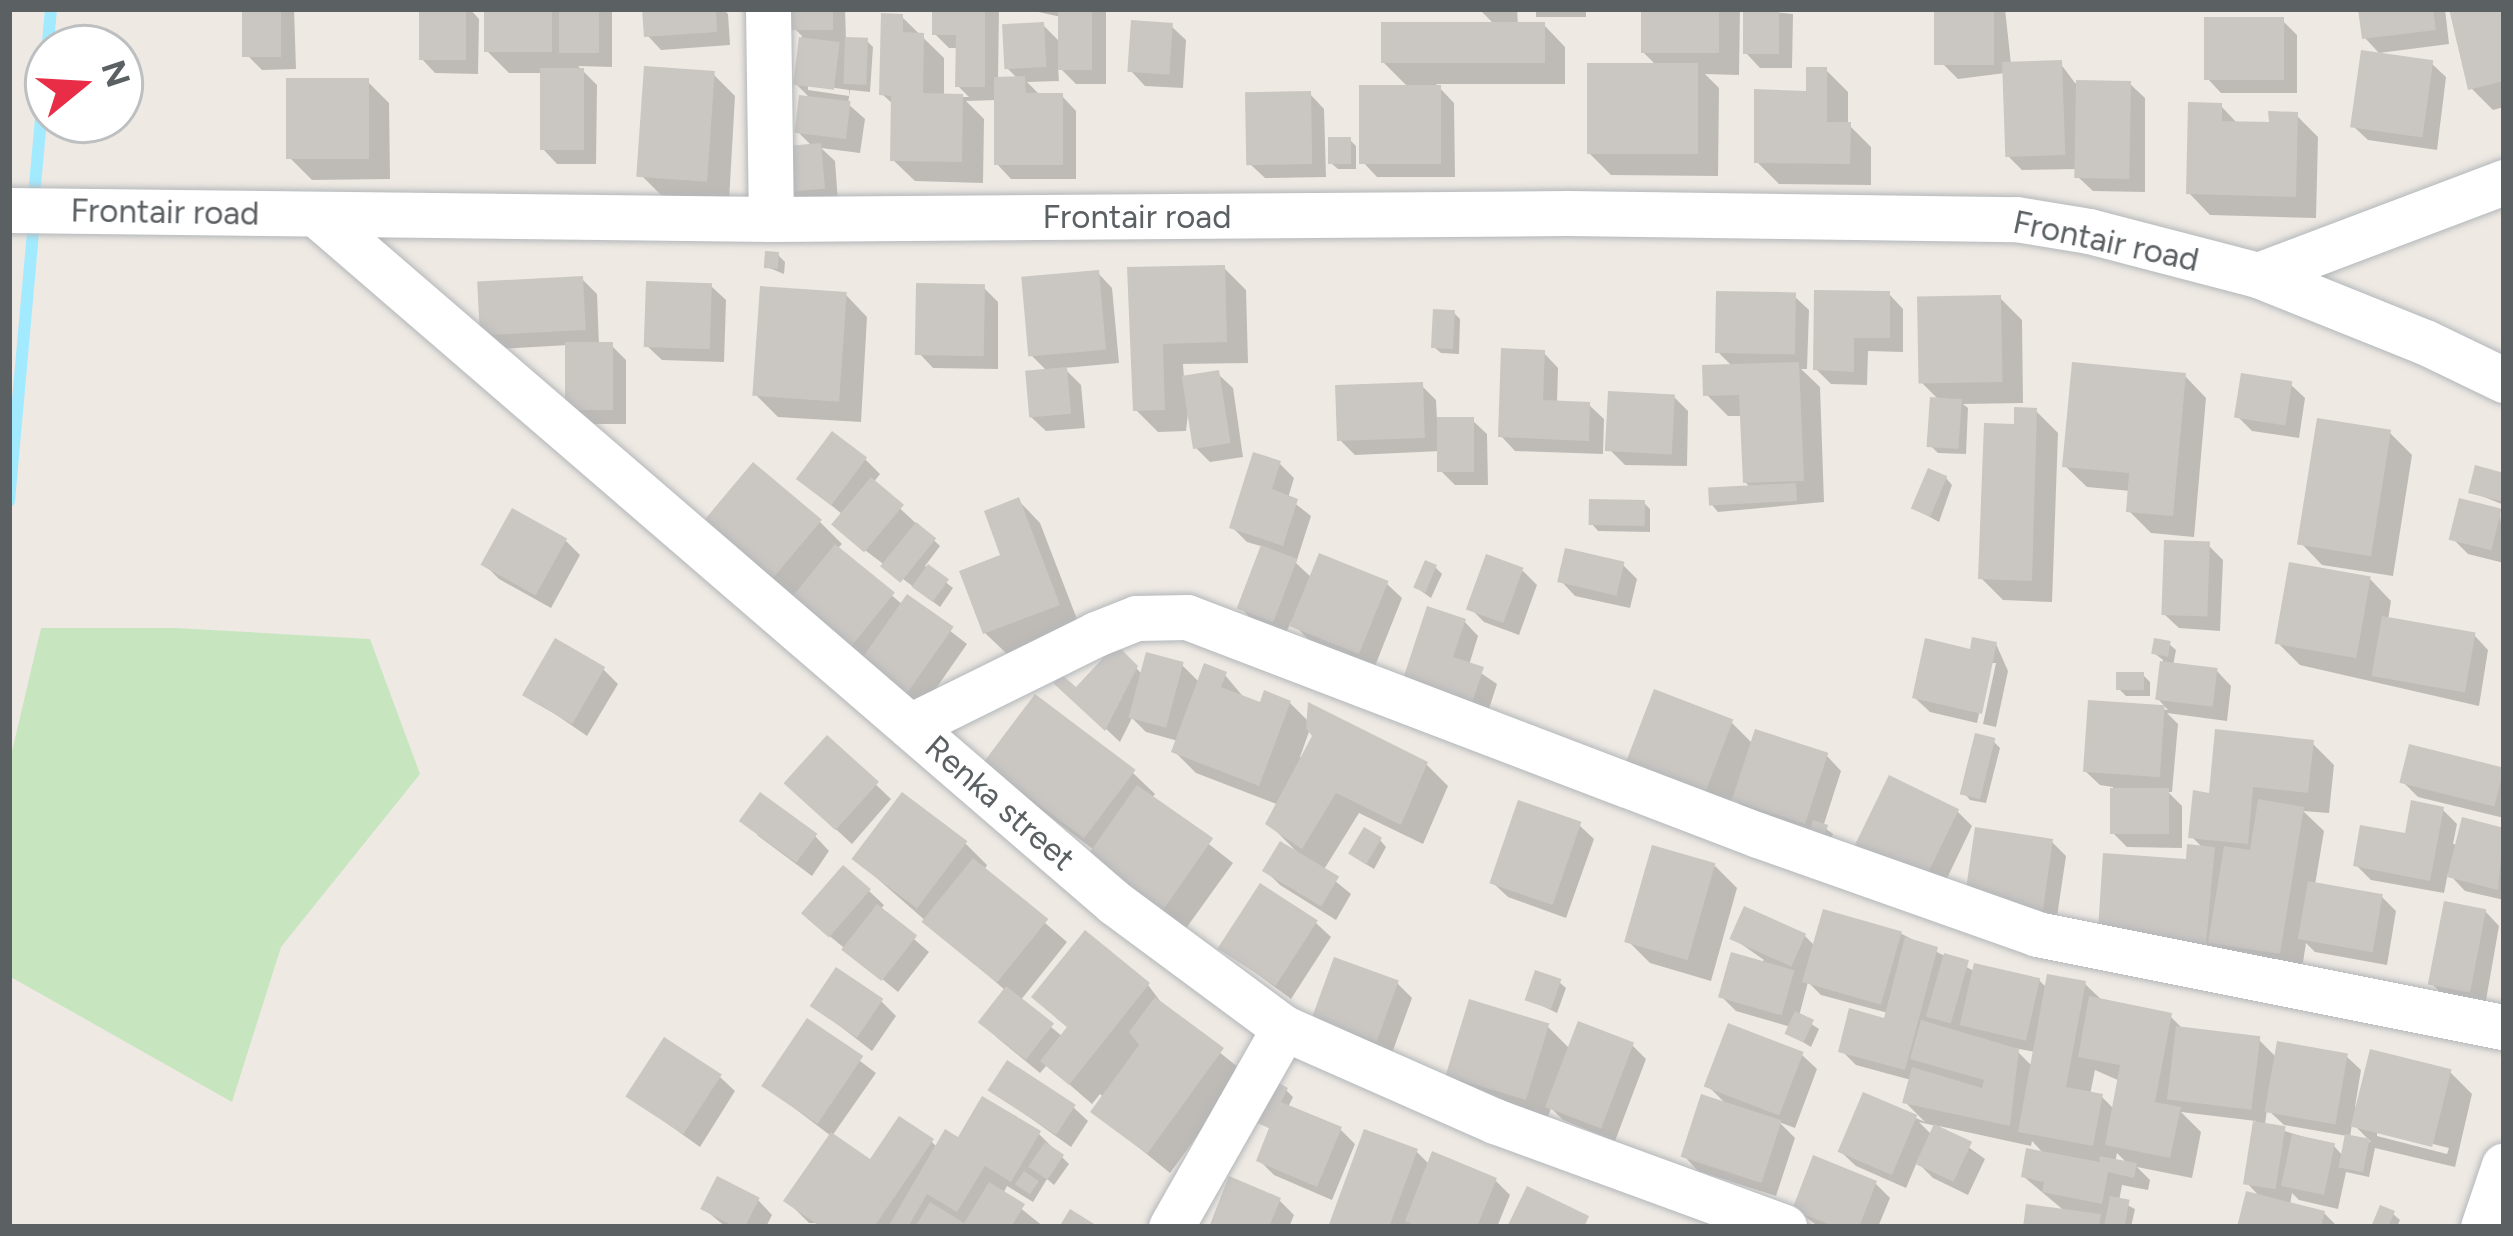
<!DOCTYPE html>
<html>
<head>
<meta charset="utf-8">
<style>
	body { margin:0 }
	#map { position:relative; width:2513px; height:1236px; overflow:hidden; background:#eee9e3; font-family:Figtree,sans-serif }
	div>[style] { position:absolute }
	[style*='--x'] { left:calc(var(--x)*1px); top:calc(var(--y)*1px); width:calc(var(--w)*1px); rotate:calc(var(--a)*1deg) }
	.green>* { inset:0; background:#c7e6bf }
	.shadow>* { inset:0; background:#0003; transform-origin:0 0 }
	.stream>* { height:12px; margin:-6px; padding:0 6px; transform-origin:6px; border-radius:6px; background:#a1eaff }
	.building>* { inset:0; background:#cac6c2; transform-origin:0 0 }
	.roads { filter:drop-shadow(0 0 3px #b3b7ba) drop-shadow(0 0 3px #b3b7ba) }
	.minor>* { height:45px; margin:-22.5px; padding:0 22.5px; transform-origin:22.5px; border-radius:22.5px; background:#fff }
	span { translate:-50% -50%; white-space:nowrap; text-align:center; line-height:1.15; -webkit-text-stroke:9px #fff; paint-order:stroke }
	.street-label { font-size:33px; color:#5b6063 }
	.frame { position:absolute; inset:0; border:12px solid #5b6063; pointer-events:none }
	.north { position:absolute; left:24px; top:24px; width:120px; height:120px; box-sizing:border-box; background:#fff; border:3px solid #bdbfc1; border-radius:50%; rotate:72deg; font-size:33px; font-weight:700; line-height:48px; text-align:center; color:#5b6063 }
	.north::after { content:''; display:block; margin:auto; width:42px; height:54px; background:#e92d46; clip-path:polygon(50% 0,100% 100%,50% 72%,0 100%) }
</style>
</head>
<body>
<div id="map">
	<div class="green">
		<i style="clip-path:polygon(41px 628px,176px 628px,370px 639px,420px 774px,281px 947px,232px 1102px,9px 976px,9px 764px)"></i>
	</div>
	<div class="shadow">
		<i style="clip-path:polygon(245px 9px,294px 9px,296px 69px,262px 70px,247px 55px)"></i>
		<i style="clip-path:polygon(422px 9px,470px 9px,479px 19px,478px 74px,435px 73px,421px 58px)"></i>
		<i style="clip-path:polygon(487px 9px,612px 9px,612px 67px,578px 66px,597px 85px,596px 164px,557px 164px,543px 149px,543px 73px,509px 73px,487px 51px)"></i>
		<i style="clip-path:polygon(645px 9px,723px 9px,728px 14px,730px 45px,661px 50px,647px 35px)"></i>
		<i style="clip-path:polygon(evenodd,794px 9px,845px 9px,846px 40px,867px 41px,873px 47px,870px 92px,850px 90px,848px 104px,865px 119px,860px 153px,821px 148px,835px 161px,838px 202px,802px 204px,787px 190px,813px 147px,798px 132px,811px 99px,796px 84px,802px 36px,795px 29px,794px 9px,808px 84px,849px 90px,849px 96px,808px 90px,808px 84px)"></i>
		<i style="clip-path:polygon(935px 9px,999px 9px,998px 80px,1019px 80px,1007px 68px,1043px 25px,1062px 44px,1061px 17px,1025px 9px,1106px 9px,1106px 84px,1076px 84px,1058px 66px,1059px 81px,1027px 82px,1039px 94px,1062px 96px,1076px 111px,1076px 179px,1011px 179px,997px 164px,997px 100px,966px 101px,984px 119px,983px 183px,915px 181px,893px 160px,894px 105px,882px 94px,902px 17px,944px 58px,944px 97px,969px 97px,958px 86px,958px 48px,949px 48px,935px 34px)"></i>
		<i style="clip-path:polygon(1479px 9px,1517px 9px,1518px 25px,1544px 25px,1565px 47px,1565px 84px,1436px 84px,1454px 103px,1455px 177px,1377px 177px,1363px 162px,1409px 88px,1384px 63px,1495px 25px)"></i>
		<i style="left:1536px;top:9px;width:50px;height:8px"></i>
		<i style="clip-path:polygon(1644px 9px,1740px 9px,1739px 75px,1705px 74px,1719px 88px,1718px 176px,1611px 175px,1589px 153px,1657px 66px,1643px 52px)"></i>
		<i style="clip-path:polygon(1746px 9px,1793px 14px,1792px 68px,1760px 68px,1746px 53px)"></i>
		<i style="clip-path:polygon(1937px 9px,2005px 9px,2011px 64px,2060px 63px,2075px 83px,2130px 84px,2145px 98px,2145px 192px,2093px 191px,2078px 177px,2078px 169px,2022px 170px,2008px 156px,2005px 73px,1958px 79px,1943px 64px)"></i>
		<i style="clip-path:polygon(2361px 9px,2445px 9px,2449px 44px,2379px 53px,2365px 38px)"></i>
		<i style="clip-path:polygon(2452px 9px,2504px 9px,2504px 107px,2493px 110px,2471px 88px)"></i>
		<i style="clip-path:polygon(2282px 20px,2297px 35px,2297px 93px,2221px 93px,2207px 78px)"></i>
		<i style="clip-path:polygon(1171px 26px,1186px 40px,1183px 88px,1145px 86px,1131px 71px)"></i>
		<i style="clip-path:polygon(2431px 63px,2446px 77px,2437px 150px,2368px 140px,2353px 126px)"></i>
		<i style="clip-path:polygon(1826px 70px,1848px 92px,1848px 124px,1871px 147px,1871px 185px,1779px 184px,1757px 162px)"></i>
		<i style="clip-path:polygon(713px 74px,735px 96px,729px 201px,663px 197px,641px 175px)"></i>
		<i style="clip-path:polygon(367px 81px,389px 103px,390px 179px,312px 180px,290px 158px)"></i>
		<i style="clip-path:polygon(1310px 94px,1324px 109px,1326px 177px,1265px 178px,1250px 164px)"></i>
		<i style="clip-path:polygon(2221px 106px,2238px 124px,2272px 125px,2296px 115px,2318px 137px,2316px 218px,2210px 215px,2189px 193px)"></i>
		<i style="clip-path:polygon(1350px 140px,1356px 146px,1356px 169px,1338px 169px,1331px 163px)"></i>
		<i style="clip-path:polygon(778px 255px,785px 262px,784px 274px,767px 267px)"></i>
		<i style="clip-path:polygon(1224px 268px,1246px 290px,1248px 363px,1183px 364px,1184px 379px,1218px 374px,1233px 388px,1243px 457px,1210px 462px,1196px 448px,1189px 404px,1186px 431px,1158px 432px,1136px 410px,1131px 270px)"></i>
		<i style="clip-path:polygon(1098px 273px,1112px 288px,1119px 363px,1064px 368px,1081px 385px,1085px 428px,1046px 431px,1031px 417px,1047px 371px,1031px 355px)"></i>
		<i style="clip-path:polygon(582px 279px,597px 294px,599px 345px,611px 345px,626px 360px,626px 424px,583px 424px,569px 409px,568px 345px,497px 349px,483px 334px)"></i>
		<i style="clip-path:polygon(711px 286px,726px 300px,724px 362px,662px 360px,647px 346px)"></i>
		<i style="clip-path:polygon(983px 287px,998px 302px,998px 369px,933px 368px,919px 353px)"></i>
		<i style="clip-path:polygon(1889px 294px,1903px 309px,1903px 352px,1868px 351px,1867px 385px,1831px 384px,1816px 369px)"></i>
		<i style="clip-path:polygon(846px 295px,867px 317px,861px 422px,778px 417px,756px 395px)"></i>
		<i style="clip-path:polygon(1794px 296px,1809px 310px,1807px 369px,1801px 369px,1820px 387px,1824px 502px,1718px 512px,1712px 505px,1752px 489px,1745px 482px,1743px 416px,1728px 416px,1706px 394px,1733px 367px,1718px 352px)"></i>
		<i style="clip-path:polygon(2000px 298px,2022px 320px,2023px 403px,1963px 404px,1968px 408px,1966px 454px,1938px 453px,1931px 446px,1940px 401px,1921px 382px)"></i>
		<i style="clip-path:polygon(1454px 313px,1460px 319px,1459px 354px,1441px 353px,1434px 347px)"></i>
		<i style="clip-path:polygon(1544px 353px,1558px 368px,1557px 403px,1589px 405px,1604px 419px,1603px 454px,1515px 451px,1501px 436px)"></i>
		<i style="clip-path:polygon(2185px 376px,2206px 398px,2194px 537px,2151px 533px,2129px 511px,2131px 491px,2087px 487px,2065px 466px)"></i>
		<i style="clip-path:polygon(2290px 384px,2305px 398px,2299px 438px,2252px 431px,2237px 416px)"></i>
		<i style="clip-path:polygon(1421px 385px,1436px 400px,1437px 420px,1472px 420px,1487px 434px,1488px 485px,1455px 485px,1441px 471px,1441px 451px,1355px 455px,1340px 440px)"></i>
		<i style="clip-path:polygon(1674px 397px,1688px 411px,1687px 466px,1625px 465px,1610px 450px)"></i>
		<i style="clip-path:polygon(2036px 411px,2058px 433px,2052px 602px,2003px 600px,1981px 578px,2017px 427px)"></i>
		<i style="clip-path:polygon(2390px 433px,2412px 455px,2393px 576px,2322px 565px,2301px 543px)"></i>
		<i style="clip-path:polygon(865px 459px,880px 474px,873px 483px,940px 546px,925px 566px,953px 588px,940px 607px,849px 538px,843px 515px,800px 479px)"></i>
		<i style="clip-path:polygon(1280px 464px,1294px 478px,1288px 498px,1311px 516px,1296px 563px,1312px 578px,1387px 584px,1402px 598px,1375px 666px,1308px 639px,1291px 622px,1285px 635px,1254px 622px,1240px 607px,1264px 547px,1247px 542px,1232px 527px)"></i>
		<i style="clip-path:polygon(2504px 476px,2504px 505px,2472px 492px)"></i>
		<i style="clip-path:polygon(1946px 478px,1952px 485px,1939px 522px,1917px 510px)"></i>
		<i style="clip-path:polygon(1019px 501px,1040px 523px,1080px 627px,1007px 654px,985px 633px)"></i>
		<i style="clip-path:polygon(1644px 503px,1650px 509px,1650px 532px,1598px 531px,1592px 524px)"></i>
		<i style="clip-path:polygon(2500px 512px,2504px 563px,2468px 554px,2453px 539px)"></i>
		<i style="clip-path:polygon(820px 522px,842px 544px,837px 549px,903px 605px,908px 598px,967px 644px,923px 707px,879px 676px,731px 541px)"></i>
		<i style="clip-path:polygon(566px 541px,580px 555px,551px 608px,499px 579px,485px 565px)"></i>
		<i style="clip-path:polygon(2208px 545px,2223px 560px,2220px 631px,2179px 628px,2164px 614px)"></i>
		<i style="clip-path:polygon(1622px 564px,1637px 579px,1630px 608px,1575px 596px,1561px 581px)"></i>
		<i style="clip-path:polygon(1435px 567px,1442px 574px,1431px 598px,1417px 588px)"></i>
		<i style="clip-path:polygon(1523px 571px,1537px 585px,1519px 635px,1484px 622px,1470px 608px)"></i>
		<i style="clip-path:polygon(2370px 579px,2391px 601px,2388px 620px,2474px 635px,2488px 650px,2479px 706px,2300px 665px,2278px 643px)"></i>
		<i style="clip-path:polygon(1464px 621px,1478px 636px,1469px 665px,1497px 684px,1485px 721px,1404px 685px)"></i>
		<i style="clip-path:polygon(1996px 644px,2008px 671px,1996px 727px,1983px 724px,1996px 663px,1990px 663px,1977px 723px,1930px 712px,1915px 698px,1973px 652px)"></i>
		<i style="clip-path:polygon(2169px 644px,2176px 650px,2173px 666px,2217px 671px,2231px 686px,2227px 721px,2167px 713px,2178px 724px,2172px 792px,2168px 792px,2182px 806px,2182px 848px,2127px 847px,2113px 833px,2113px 787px,2100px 785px,2085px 771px,2091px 703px,2168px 710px,2158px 699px,2163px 660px,2154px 653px)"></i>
		<i style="clip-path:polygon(evenodd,1116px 648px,1143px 675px,1182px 665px,1200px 683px,1225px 675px,1246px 700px,1262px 705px,1290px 703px,1309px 722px,1426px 764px,1448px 786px,1423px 844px,1359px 813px,1323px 871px,1351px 894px,1336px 920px,1280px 885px,1265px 870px,1297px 852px,1269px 824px,1279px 805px,1196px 773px,1174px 751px,1178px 741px,1146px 732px,1132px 718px,1120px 742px,1057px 683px,1077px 691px,1116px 648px,1310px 729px,1315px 736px,1303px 759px,1300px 757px,1310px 729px)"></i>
		<i style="clip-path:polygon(603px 669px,618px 684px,587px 736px,526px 694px)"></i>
		<i style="clip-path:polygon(2143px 675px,2150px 682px,2150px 696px,2126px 696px,2119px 689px)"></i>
		<i style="clip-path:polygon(1036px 698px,1133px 773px,1155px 794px,1151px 799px,1233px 863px,1182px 934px,1094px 850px,1008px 785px)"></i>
		<i style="clip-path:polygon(1731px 722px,1753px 744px,1827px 756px,1841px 771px,1823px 827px,1833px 834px,1828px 850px,1750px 814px,1733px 797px,1727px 813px,1651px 783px)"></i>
		<i style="clip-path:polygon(828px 739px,891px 799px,852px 844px,802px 798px)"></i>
		<i style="clip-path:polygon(1993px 741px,2000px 748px,1986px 803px,1970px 800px,1964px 793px)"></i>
		<i style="clip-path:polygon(2312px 743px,2334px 765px,2329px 813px,2303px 811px,2324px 831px,2315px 885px,2382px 897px,2396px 911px,2387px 965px,2315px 952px,2306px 943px,2301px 975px,2123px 951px,2203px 848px,2191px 836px,2211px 796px)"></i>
		<i style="clip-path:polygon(2504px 770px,2504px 818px,2418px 797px,2403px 782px)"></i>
		<i style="clip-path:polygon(1890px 779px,1958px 812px,1972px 826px,1940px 893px,1873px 860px)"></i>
		<i style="clip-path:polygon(2442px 809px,2457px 824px,2453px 844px,2458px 845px,2464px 821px,2504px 831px,2504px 900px,2465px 891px,2448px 873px,2444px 893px,2371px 880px,2356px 865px)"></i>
		<i style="clip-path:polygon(1579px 825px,1594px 839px,1566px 918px,1508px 897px,1493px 883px)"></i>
		<i style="clip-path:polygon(757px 835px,815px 836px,829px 851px,812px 876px)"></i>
		<i style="clip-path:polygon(1380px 840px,1386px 847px,1374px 869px,1359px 860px)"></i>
		<i style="clip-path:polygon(2051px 841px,2066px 856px,2055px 930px,2001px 921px)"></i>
		<i style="clip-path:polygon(966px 844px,987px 865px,984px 870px,1067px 942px,1020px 1001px,1063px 1037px,1070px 1029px,1056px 1018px,1148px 985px,1167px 1010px,1244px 1072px,1170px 1173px,1094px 1111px,1104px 1098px,1100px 1094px,1092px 1104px,1047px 1065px,1040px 1073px,995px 1036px,1006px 991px,856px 860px)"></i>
		<i style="clip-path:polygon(1715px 866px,1737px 888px,1711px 981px,1650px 963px,1629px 942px)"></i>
		<i style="clip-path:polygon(869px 891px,884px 905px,880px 910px,929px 952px,898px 992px,821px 929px)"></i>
		<i style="clip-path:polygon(2485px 911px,2499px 926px,2485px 1006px,2446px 998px,2432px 984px)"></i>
		<i style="clip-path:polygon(1316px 923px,1331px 937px,1291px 999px,1222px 948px)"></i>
		<i style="clip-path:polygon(evenodd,1900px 933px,1976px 972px,2039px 980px,2048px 989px,2085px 984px,2104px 1002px,2170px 1016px,2185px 1031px,2259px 1040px,2277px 1058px,2346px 1056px,2361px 1070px,2355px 1107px,2450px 1072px,2472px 1094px,2455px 1167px,2375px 1148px,2369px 1177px,2346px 1172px,2338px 1209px,2299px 1200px,2292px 1193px,2290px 1205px,2324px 1213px,2338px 1227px,2240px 1227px,2261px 1198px,2247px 1183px,2256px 1121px,2181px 1112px,2201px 1132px,2192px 1178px,2137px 1167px,2150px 1180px,2148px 1190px,2122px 1185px,2119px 1201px,2135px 1209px,2131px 1227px,2026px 1227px,2067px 1213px,2024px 1177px,2044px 1154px,2032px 1141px,2031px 1146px,1939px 1126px,1985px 1159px,1968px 1195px,1933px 1178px,1917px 1162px,1906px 1188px,1856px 1166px,1841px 1152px,1865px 1096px,1925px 1122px,1905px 1102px,1911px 1080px,1856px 1065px,1842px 1051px,1886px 1021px,1888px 1013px,1821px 995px,1808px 982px,1799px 1016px,1819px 1029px,1811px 1047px,1788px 1033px,1791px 1027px,1736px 1011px,1722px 997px,1764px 960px,1734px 939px,1804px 935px,1816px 947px,1900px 933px,2014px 1048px,2036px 1052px,2033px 1067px,2014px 1048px,1900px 933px,2095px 1070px,2120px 1081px,2115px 1110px,2102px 1097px,2090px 1095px,2095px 1070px,1900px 933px,2267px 1109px,2284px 1125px,2347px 1136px,2343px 1156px,2334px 1146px,2265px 1125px,2267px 1109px,1900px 933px,1919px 1122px,1936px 1126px,1932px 1135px,1919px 1122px,1900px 933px,2352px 1123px,2371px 1142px,2350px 1138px,2352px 1123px,1900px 933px,2377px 1130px,2449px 1148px,2447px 1154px,2377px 1136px,2377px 1130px,1900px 933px,2117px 1153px,2129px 1165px,2115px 1163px,2117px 1153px)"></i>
		<i style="clip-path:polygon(1336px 961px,1397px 983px,1412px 998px,1392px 1053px,1331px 1031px)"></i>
		<i style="clip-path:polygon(1559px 982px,1566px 988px,1557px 1013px,1528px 999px)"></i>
		<i style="clip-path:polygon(881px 1001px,896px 1016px,872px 1051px,814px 1006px)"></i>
		<i style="clip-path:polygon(808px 1022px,876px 1073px,832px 1136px,871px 1163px,932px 1142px,938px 1148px,959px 1141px,983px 1100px,1039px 1134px,1069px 1164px,1054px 1185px,1047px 1179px,1033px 1202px,1007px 1186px,1003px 1194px,1044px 1227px,809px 1223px,787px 1201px,831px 1136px,765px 1086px)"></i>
		<i style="clip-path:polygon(1548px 1027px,1570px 1049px,1632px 1045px,1646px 1059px,1615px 1141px,1563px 1120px,1551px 1108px,1547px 1120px,1470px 1096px,1448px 1074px)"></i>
		<i style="clip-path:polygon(1802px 1055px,1817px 1069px,1795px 1128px,1779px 1122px,1795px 1138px,1776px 1196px,1698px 1171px,1684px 1156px,1728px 1106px,1708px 1086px)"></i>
		<i style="clip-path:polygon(720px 1077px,735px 1091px,700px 1147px,630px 1097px)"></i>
		<i style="clip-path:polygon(991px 1090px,1073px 1107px,1088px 1121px,1071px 1147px)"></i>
		<i style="clip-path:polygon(1286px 1090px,1293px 1097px,1288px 1107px,1340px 1129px,1355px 1144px,1332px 1200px,1274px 1175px,1260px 1161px,1273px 1130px,1256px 1122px)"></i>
		<i style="clip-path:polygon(1416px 1151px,1430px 1165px,1495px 1180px,1510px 1195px,1497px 1227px,1331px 1227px)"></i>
		<i style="clip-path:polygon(1875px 1183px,1890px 1198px,1878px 1227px,1819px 1227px,1795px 1209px)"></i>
		<i style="clip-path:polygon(758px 1200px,772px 1215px,766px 1227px,726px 1227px,704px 1209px)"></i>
		<i style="clip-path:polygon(1279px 1200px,1294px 1215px,1289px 1227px,1212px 1227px)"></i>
		<i style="clip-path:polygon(2393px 1214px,2400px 1220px,2397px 1227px,2375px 1227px)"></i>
	</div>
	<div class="stream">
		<i style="--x:35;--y:185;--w:177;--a:-84.8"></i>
		<i style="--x:9;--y:501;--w:272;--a:-84.9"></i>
	</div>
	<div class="building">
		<i style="left:242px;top:9px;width:39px;height:48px"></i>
		<i style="left:419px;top:9px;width:47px;height:51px"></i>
		<i style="left:484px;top:9px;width:68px;height:43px"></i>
		<i style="left:559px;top:9px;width:40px;height:44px"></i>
		<i style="clip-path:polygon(642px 9px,716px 9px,717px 32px,644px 37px)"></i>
		<i style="left:791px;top:9px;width:42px;height:21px"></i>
		<i style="clip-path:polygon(932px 9px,985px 9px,985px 87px,955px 87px,956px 35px,932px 35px)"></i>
		<i style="left:1058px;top:9px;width:34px;height:61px"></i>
		<i style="left:1641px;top:9px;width:78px;height:44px"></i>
		<i style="left:1743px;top:9px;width:36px;height:45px"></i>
		<i style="left:1934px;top:9px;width:60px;height:56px"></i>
		<i style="clip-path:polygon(2358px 9px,2433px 9px,2436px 30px,2362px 39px)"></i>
		<i style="clip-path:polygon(2449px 9px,2504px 9px,2504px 81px,2468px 90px)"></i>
		<i style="clip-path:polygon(881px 13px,903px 14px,903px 32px,924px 33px,923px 93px,963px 94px,962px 162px,890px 161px,891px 96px,879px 95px)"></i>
		<i style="left:2204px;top:17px;width:80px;height:63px"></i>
		<i style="left:1131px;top:20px;width:42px;height:52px;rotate:4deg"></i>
		<i style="left:1044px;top:22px;width:45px;height:42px;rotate:87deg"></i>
		<i style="left:1545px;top:22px;width:41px;height:164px;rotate:90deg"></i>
		<i style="left:799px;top:37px;width:41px;height:48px;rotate:7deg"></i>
		<i style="left:845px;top:37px;width:23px;height:47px;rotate:2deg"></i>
		<i style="left:2361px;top:50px;width:73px;height:78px;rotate:8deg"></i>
		<i style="left:2062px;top:60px;width:95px;height:60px;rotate:88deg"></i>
		<i style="left:1587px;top:63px;width:111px;height:91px"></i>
		<i style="left:644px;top:66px;width:71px;height:111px;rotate:4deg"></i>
		<i style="clip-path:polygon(1806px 67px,1827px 67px,1827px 122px,1851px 122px,1850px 164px,1754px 163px,1754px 89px,1806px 91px)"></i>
		<i style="left:540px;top:68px;width:44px;height:82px"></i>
		<i style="clip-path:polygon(1025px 76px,1026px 93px,1063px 93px,1063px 165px,994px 165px,994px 77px)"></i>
		<i style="left:286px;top:78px;width:83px;height:81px"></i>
		<i style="left:2076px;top:80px;width:55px;height:98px;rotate:1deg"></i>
		<i style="left:1359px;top:85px;width:82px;height:79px"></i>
		<i style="left:1311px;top:91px;width:73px;height:66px;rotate:89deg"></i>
		<i style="left:799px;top:95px;width:52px;height:38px;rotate:7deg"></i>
		<i style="clip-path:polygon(2188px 102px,2222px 103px,2222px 121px,2269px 122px,2268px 111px,2298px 112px,2296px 197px,2186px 194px)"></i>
		<i style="left:1328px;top:137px;width:23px;height:27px"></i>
		<i style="left:821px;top:143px;width:46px;height:40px;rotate:85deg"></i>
		<i style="left:765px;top:251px;width:14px;height:17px;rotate:4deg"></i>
		<i style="clip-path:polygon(1225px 265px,1227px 342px,1163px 344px,1165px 410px,1133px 411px,1127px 267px)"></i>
		<i style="left:1099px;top:270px;width:80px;height:78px;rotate:85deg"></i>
		<i style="left:583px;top:276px;width:54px;height:106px;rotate:87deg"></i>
		<i style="left:646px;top:281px;width:66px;height:66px;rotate:2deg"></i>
		<i style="left:916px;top:283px;width:69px;height:72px;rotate:1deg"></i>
		<i style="left:760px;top:286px;width:87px;height:110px;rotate:4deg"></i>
		<i style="clip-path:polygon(1814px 290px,1890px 291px,1890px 338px,1854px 338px,1854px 372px,1813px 370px)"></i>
		<i style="left:1716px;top:291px;width:80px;height:62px;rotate:1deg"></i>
		<i style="left:2001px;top:295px;width:87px;height:84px;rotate:89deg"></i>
		<i style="left:1433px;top:309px;width:22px;height:39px;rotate:3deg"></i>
		<i style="left:565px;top:342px;width:48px;height:68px"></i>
		<i style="clip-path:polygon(1501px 348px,1545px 350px,1543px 400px,1590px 402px,1589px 441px,1498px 437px)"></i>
		<i style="clip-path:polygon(1799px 362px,1804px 481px,1743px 483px,1739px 395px,1703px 396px,1702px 365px)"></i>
		<i style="clip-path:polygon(2072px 362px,2186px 373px,2173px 516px,2126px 512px,2129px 473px,2062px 467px)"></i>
		<i style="left:1067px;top:367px;width:47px;height:42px;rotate:85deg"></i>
		<i style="left:1219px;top:370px;width:74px;height:38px;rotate:81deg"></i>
		<i style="left:2241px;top:373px;width:52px;height:45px;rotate:9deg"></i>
		<i style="left:1423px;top:382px;width:56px;height:88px;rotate:88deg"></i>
		<i style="left:1608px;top:391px;width:67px;height:60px;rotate:3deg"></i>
		<i style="left:1930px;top:397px;width:32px;height:50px;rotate:4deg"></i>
		<i style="clip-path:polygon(2014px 407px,2037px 408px,2032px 581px,1978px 579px,1984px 423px,2014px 424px)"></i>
		<i style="left:1437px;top:417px;width:37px;height:55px"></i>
		<i style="left:2317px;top:418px;width:75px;height:128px;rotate:9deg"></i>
		<i style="left:832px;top:431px;width:44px;height:60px;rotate:37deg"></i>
		<i style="clip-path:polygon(1253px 452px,1281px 461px,1272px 489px,1298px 499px,1283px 546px,1229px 528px)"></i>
		<i style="left:753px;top:462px;width:90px;height:75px;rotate:40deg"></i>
		<i style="clip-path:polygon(2475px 465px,2504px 473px,2504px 502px,2468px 493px)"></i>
		<i style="left:1928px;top:468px;width:21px;height:44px;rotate:23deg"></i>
		<i style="left:871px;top:477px;width:43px;height:62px;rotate:40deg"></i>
		<i style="left:1796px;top:483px;width:18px;height:88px;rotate:87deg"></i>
		<i style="clip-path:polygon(1019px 497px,1060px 605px,983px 634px,959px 571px,1000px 555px,984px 511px)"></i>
		<i style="left:2459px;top:498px;width:44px;height:43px;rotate:14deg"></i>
		<i style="left:1589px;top:499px;width:56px;height:26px;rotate:1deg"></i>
		<i style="left:512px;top:508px;width:63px;height:65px;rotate:29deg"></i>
		<i style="left:916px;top:522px;width:26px;height:57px;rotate:39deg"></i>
		<i style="left:2164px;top:540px;width:46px;height:75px;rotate:2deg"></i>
		<i style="left:835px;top:544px;width:77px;height:71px;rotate:39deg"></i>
		<i style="left:1261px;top:545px;width:39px;height:68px;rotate:21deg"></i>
		<i style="left:1565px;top:548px;width:61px;height:35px;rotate:13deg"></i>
		<i style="left:1319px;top:553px;width:75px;height:79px;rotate:22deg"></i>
		<i style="left:1486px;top:554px;width:40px;height:59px;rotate:20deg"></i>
		<i style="left:1425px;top:560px;width:13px;height:30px;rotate:23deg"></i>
		<i style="left:2289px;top:562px;width:83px;height:83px;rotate:10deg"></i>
		<i style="left:928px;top:564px;width:26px;height:28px;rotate:36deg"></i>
		<i style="left:907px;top:594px;width:57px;height:82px;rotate:35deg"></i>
		<i style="clip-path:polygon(1427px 606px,1466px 619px,1453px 657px,1484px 667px,1470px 709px,1401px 685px)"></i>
		<i style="left:2382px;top:616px;width:95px;height:61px;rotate:10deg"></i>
		<i style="clip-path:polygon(1972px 637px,1997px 642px,1982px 714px,1912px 698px,1925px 638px,1970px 649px)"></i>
		<i style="left:555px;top:638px;width:58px;height:66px;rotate:30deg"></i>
		<i style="left:2154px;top:638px;width:17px;height:16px;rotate:10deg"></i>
		<i style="clip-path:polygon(1116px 644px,1138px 666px,1105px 731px,1053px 683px,1061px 674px,1076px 687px)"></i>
		<i style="left:1146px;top:652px;width:39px;height:68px;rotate:15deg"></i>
		<i style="left:2160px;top:661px;width:58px;height:39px;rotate:7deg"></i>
		<i style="clip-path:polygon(1204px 663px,1227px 672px,1221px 687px,1260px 702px,1264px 690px,1291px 701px,1259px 786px,1171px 752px)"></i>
		<i style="left:2116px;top:672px;width:28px;height:18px"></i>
		<i style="left:1654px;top:689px;width:85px;height:78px;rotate:21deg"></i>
		<i style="left:1035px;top:694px;width:126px;height:86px;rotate:37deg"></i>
		<i style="left:2088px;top:700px;width:77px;height:72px;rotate:4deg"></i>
		<i style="clip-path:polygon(1308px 702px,1428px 762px,1401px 825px,1336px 793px,1302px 849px,1265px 824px,1312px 736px,1306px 728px)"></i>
		<i style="left:1755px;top:729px;width:77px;height:75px;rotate:18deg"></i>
		<i style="clip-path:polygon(2215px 729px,2314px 740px,2308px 793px,2253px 787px,2248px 844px,2188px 838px,2193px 790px,2209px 793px)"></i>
		<i style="left:1975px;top:733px;width:21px;height:63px;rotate:14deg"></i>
		<i style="left:827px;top:735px;width:70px;height:65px;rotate:42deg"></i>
		<i style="left:2409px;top:744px;width:98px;height:40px;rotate:14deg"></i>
		<i style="left:1889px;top:775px;width:78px;height:79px;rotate:26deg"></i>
		<i style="left:1137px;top:785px;width:93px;height:92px;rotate:35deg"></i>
		<i style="left:2110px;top:788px;width:59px;height:46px"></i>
		<i style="left:760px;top:792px;width:71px;height:36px;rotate:36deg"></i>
		<i style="left:902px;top:792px;width:82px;height:84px;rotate:37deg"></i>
		<i style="clip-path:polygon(2258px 799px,2304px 807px,2280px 954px,2208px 943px,2224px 846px,2250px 850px)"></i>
		<i style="left:1518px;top:800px;width:67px;height:88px;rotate:19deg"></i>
		<i style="clip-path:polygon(2411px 800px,2444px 807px,2430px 881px,2353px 866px,2360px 825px,2405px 833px)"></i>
		<i style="clip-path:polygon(2462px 817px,2504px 828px,2498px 890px,2447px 877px)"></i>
		<i style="left:1813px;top:820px;width:16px;height:22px;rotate:18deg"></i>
		<i style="left:1364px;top:827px;width:21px;height:31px;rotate:31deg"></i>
		<i style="clip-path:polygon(1975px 827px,2053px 839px,2042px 917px,1966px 889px)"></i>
		<i style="left:1280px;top:841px;width:69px;height:35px;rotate:31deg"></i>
		<i style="clip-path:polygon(2187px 844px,2215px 847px,2206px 944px,2098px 930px,2103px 853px,2186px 859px)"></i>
		<i style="left:1652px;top:845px;width:66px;height:101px;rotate:16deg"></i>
		<i style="left:973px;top:858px;width:97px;height:82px;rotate:39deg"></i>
		<i style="left:843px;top:865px;width:37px;height:64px;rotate:41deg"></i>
		<i style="left:2308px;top:881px;width:76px;height:59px;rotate:10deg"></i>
		<i style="left:1260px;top:883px;width:69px;height:78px;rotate:33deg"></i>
		<i style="left:2444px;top:901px;width:43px;height:85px;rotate:11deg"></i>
		<i style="left:877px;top:904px;width:51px;height:58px;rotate:38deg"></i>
		<i style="left:1744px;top:906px;width:68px;height:36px;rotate:24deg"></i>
		<i style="left:1823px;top:909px;width:82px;height:76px;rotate:16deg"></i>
		<i style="clip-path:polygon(1085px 930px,1150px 983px,1069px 1085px,1040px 1061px,1067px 1027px,1031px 997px)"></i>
		<i style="clip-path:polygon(1905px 937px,1938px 947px,1905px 1070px,1838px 1052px,1849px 1008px,1884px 1018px)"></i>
		<i style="left:1731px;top:952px;width:66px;height:47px;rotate:16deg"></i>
		<i style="left:1944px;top:953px;width:26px;height:66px;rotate:16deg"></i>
		<i style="left:1334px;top:957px;width:69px;height:65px;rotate:20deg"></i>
		<i style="left:1974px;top:963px;width:68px;height:64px;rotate:13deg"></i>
		<i style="left:836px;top:967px;width:57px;height:47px;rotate:34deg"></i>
		<i style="left:1535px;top:970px;width:28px;height:32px;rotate:19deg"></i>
		<i style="clip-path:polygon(2047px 974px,2086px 981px,2066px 1087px,2103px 1094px,2093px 1146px,2018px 1132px)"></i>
		<i style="left:1006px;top:986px;width:61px;height:46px;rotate:38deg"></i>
		<i style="clip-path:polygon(2089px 996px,2172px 1013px,2155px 1102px,2181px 1107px,2170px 1158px,2105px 1145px,2120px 1065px,2078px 1057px)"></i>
		<i style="clip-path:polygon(1155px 997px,1224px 1048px,1147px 1154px,1090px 1112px,1139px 1045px,1129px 1032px)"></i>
		<i style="left:1469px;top:999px;width:84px;height:80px;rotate:17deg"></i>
		<i style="left:1795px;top:1011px;width:21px;height:25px;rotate:25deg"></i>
		<i style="left:807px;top:1018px;width:68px;height:82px;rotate:34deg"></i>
		<i style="clip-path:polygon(1921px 1020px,2019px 1049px,2010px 1126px,1902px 1103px,1912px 1067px,1982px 1088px,1984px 1080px,1910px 1059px)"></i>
		<i style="left:1578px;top:1021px;width:60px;height:92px;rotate:21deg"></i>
		<i style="left:1728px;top:1023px;width:81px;height:68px;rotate:21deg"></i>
		<i style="left:2176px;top:1026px;width:85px;height:74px;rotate:7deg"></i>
		<i style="left:664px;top:1037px;width:69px;height:71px;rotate:33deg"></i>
		<i style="left:2277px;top:1041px;width:72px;height:72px;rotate:10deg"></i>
		<i style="left:2370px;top:1049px;width:84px;height:80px;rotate:14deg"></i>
		<i style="left:1007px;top:1060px;width:82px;height:36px;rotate:33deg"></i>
		<i style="clip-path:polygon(1266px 1076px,1288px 1088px,1281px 1102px,1342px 1127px,1317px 1187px,1256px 1161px,1269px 1128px,1246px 1116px)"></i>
		<i style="left:1863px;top:1092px;width:59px;height:65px;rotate:23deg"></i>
		<i style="left:1701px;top:1094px;width:85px;height:66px;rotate:18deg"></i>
		<i style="clip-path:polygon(982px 1096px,1041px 1131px,1011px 1182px,985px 1166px,957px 1212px,927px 1194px,908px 1227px,888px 1227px,945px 1129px,958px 1137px)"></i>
		<i style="clip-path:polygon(899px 1116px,934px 1139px,874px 1227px,821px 1227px,783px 1201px,831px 1132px,870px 1159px)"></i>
		<i style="left:2253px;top:1121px;width:33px;height:64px;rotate:9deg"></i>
		<i style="left:1934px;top:1124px;width:42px;height:44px;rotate:25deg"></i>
		<i style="clip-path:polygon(1364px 1129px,1418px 1149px,1389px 1227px,1328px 1227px)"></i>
		<i style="left:2292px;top:1134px;width:44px;height:53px;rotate:12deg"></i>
		<i style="left:2345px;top:1134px;width:25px;height:34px;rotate:11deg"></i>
		<i style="left:1045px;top:1142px;width:23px;height:30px;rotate:34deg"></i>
		<i style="clip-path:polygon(2026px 1148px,2100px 1162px,2099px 1156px,2137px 1163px,2134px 1178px,2108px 1172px,2102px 1204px,2042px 1192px,2044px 1182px,2021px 1177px)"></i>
		<i style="clip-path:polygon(1432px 1151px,1497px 1178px,1477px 1227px,1419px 1227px,1405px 1221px)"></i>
		<i style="clip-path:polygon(1813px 1155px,1877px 1181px,1859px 1227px,1836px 1227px,1792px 1210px)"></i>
		<i style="left:1024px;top:1171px;width:18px;height:16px;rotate:34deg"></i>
		<i style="left:717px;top:1176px;width:48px;height:37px;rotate:27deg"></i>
		<i style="clip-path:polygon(1229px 1176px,1281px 1198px,1269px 1227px,1209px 1227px)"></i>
		<i style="clip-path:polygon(989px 1182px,1025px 1204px,1011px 1227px,915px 1227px,930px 1202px,964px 1223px)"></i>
		<i style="clip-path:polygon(1527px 1186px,1589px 1216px,1584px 1227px,1507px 1227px)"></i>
		<i style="clip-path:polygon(2246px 1191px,2325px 1211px,2321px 1227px,2237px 1227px)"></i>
		<i style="left:2110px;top:1196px;width:20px;height:31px;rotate:11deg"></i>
		<i style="clip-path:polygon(2026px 1204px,2101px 1214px,2099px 1227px,2023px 1227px)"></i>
		<i style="clip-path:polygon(2380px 1205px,2395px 1211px,2388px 1227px,2371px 1227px)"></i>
		<i style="clip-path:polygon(1070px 1209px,1099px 1227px,1059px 1227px)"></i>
	</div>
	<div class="roads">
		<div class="minor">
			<i style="--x:768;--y:9;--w:210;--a:89.2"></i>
			<i style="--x:9;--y:210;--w:762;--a:0.68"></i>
			<i style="--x:771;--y:219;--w:797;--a:-0.43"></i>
			<i style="--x:1568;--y:213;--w:448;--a:0.8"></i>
			<i style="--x:2016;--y:219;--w:74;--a:9.3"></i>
			<i style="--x:2089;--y:231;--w:175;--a:14.6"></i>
			<i style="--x:2258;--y:275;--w:180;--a:21.9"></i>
			<i style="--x:2425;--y:342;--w:88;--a:25.7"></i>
			<i style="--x:317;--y:215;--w:1054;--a:40.77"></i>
			<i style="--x:1115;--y:903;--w:210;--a:36.5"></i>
			<i style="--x:1284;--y:1028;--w:231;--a:23.8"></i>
			<i style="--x:1495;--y:1121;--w:308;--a:20.1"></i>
			<i style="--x:2258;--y:275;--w:263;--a:-20.7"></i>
			<i style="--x:910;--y:726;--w:208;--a:-26.3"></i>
			<i style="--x:1096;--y:634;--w:43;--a:-21.8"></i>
			<i style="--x:1136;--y:618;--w:51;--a:-1.1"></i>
			<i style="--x:1187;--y:617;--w:611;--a:20.9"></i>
			<i style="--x:1758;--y:835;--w:296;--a:19.5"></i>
			<i style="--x:2037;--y:934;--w:476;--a:11.3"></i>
			<i style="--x:1171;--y:1227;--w:229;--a:-60.4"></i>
			<i style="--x:2483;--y:1227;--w:65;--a:-71.3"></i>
		</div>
	</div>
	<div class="street-label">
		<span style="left:165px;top:212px;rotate:1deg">Frontair road</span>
		<span style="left:1137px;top:217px">Frontair road</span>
		<span style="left:2106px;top:241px;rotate:12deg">Frontair road</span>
		<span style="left:1000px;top:803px;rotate:41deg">Renka street</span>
	</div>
	<div class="frame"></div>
	<div class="north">N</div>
</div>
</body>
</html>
